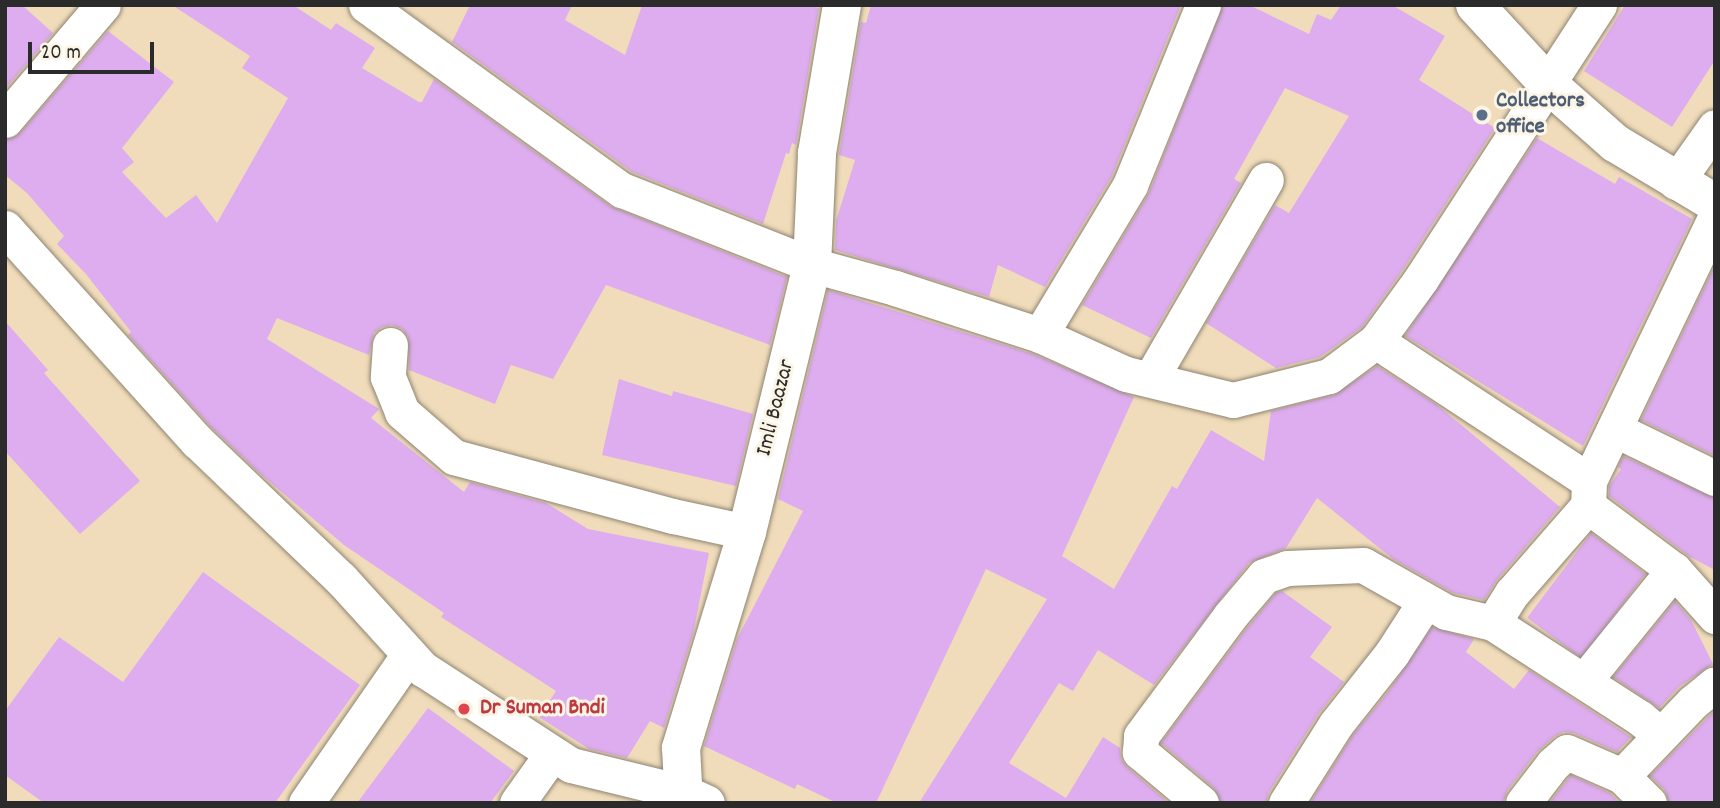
<!DOCTYPE html>
<html>
<head>
<meta charset="utf-8">
<style>
	body { margin:0 }
	#map { position:relative; width:1720px; height:808px; overflow:hidden; background:#f0dcba; font-family:Dekko,sans-serif }
	div>[style] { position:absolute }
	[style*='--x'] { left:calc(var(--x)*1px); top:calc(var(--y)*1px); width:calc(var(--w)*1px); rotate:calc(var(--a)*1deg) }
	.building>* { inset:0; background:#deadef; transform-origin:0 0 }
	.roads { filter:drop-shadow(0 0 2px #8e8472) drop-shadow(0 0 2px #8e8472) }
	.minor>* { height:35px; margin:-17.5px; padding:0 17.5px; transform-origin:17.5px; border-radius:17.5px; background:#fff }
	.tertiary>* { height:38px; margin:-19px; padding:0 19px; transform-origin:19px; border-radius:19px; background:#fff }
	.secondary>* { height:38px; margin:-19px; padding:0 19px; transform-origin:19px; border-radius:19px; background:#fff }
	.dots>* { width:19px; height:19px; translate:-50% -50%; box-sizing:border-box; border:4px solid #fcf5e5; border-radius:50% }
	span { translate:-50% -50%; white-space:nowrap; text-align:center; line-height:1.15; -webkit-text-stroke:6px #fcf5e5; paint-order:stroke }
	.service-label { font-size:23px; color:#4e5e75; font-weight:700 }
	.left { translate:0 -50%; text-align:left }
	.street-label { font-size:23px; color:#2b2b2b }
	.health-label { font-size:23px; color:#be3a42; font-weight:700 }
	.frame { position:absolute; inset:0; border:7px solid #2b2b2b; pointer-events:none }
	.scale { position:absolute; left:28px; top:42px; width:126px; height:32px; box-sizing:border-box; border:4px solid #2b2b2b; border-top:0; padding-left:9px; font-size:21px; line-height:24px; white-space:nowrap; color:#2b2b2b; -webkit-text-stroke:5px #fcf5e5; paint-order:stroke }
</style>
</head>
<body>
<div id="map">
	<div class="building">
		<i style="clip-path:polygon(5px 5px,22px 5px,53px 33px,5px 89px)"></i>
		<i style="clip-path:polygon(172px 5px,293px 5px,331px 30px,336px 23px,375px 48px,362px 68px,419px 102px,422px 102px,434px 79px,610px 206px,787px 277px,770px 345px,606px 285px,553px 379px,511px 365px,495px 404px,409px 370px,408px 337px,402px 329px,392px 325px,382px 327px,374px 333px,369px 355px,277px 318px,267px 339px,379px 409px,371px 418px,464px 492px,470px 482px,546px 503px,588px 529px,709px 553px,693px 634px,664px 728px,650px 721px,627px 758px,589px 749px,539px 717px,556px 691px,441px 617px,444px 613px,344px 545px,257px 471px,211px 427px,128px 335px,131px 332px,86px 274px,57px 244px,64px 236px,27px 193px,5px 175px,5px 140px,20px 133px,108px 31px,174px 82px,122px 148px,134px 162px,122px 172px,166px 218px,196px 195px,217px 223px,288px 98px,242px 68px,250px 56px)"></i>
		<i style="clip-path:polygon(470px 5px,572px 5px,565px 20px,625px 55px,642px 5px,809px 5px,819px 8px,796px 145px,792px 143px,789px 154px,786px 153px,763px 224px,632px 172px,452px 42px)"></i>
		<i style="clip-path:polygon(871px 5px,1181px 5px,1112px 176px,1045px 287px,998px 265px,989px 297px,835px 250px,836px 221px,855px 160px,839px 155px,861px 22px,866px 23px)"></i>
		<i style="clip-path:polygon(1223px 5px,1249px 5px,1309px 34px,1317px 14px,1331px 20px,1341px 5px,1392px 5px,1445px 36px,1419px 80px,1495px 128px,1404px 268px,1362px 327px,1320px 357px,1276px 368px,1206px 323px,1275px 205px,1289px 213px,1349px 116px,1285px 88px,1234px 179px,1241px 183px,1151px 338px,1082px 305px,1149px 193px)"></i>
		<i style="clip-path:polygon(1625px 5px,1715px 5px,1715px 60px,1672px 127px,1584px 71px)"></i>
		<i style="clip-path:polygon(1537px 138px,1615px 184px,1619px 177px,1692px 219px,1583px 446px,1405px 336px)"></i>
		<i style="clip-path:polygon(1715px 265px,1715px 456px,1641px 420px)"></i>
		<i style="clip-path:polygon(828px 290px,1033px 354px,1134px 397px,1062px 556px,1114px 589px,1172px 486px,1177px 489px,1211px 430px,1264px 461px,1271px 411px,1334px 395px,1377px 366px,1436px 404px,1560px 507px,1497px 580px,1484px 600px,1453px 593px,1393px 559px,1317px 498px,1286px 548px,1249px 563px,1154px 685px,1098px 650px,1073px 691px,1059px 683px,1009px 763px,1066px 798px,1103px 737px,1120px 748px,1121px 759px,1127px 767px,1169px 803px,919px 803px,1047px 599px,986px 569px,876px 803px,837px 803px,797px 784px,795px 789px,704px 746px,737px 639px,803px 511px,778px 499px)"></i>
		<i style="clip-path:polygon(5px 321px,48px 370px,44px 373px,140px 481px,80px 534px,5px 451px)"></i>
		<i style="clip-path:polygon(619px 379px,672px 396px,673px 391px,753px 414px,736px 486px,602px 455px)"></i>
		<i style="clip-path:polygon(1623px 456px,1715px 498px,1715px 570px,1690px 557px,1609px 496px,1609px 486px,1621px 469px,1618px 467px)"></i>
		<i style="left:1591px;top:533px;width:68px;height:106px;rotate:37deg"></i>
		<i style="clip-path:polygon(203px 572px,360px 685px,275px 803px,44px 803px,5px 775px,5px 711px,59px 637px,123px 682px)"></i>
		<i style="clip-path:polygon(1282px 591px,1332px 627px,1310px 657px,1344px 682px,1319px 713px,1269px 792px,1266px 803px,1221px 803px,1214px 788px,1161px 743px,1246px 629px,1276px 593px)"></i>
		<i style="clip-path:polygon(1675px 601px,1691px 620px,1713px 664px,1680px 686px,1659px 708px,1613px 677px)"></i>
		<i style="clip-path:polygon(1432px 627px,1474px 639px,1466px 652px,1514px 689px,1529px 670px,1631px 737px,1617px 752px,1574px 733px,1563px 732px,1555px 736px,1537px 752px,1507px 791px,1503px 803px,1310px 803px,1352px 736px,1388px 692px)"></i>
		<i style="clip-path:polygon(428px 708px,514px 771px,490px 803px,357px 803px)"></i>
		<i style="clip-path:polygon(1715px 710px,1715px 803px,1669px 803px,1664px 789px,1650px 776px)"></i>
		<i style="clip-path:polygon(1571px 775px,1610px 793px,1620px 803px,1549px 803px)"></i>
	</div>
	<div class="roads">
		<div class="minor">
			<i style="--x:366;--y:5;--w:316;--a:35.9"></i>
			<i style="--x:622;--y:190;--w:204;--a:21.5"></i>
			<i style="--x:812;--y:265;--w:86;--a:15.5"></i>
			<i style="--x:895;--y:288;--w:152;--a:18"></i>
			<i style="--x:1040;--y:335;--w:94;--a:24.4"></i>
			<i style="--x:1126;--y:374;--w:110;--a:13.7"></i>
			<i style="--x:1233;--y:400;--w:99;--a:-14"></i>
			<i style="--x:1329;--y:376;--w:59;--a:-36.7"></i>
			<i style="--x:1376;--y:341;--w:77;--a:-54"></i>
			<i style="--x:1421;--y:279;--w:327;--a:-57"></i>
			<i style="--x:5;--y:120;--w:151;--a:-49.6"></i>
			<i style="--x:1676;--y:182;--w:67;--a:-54.7"></i>
			<i style="--x:5;--y:228;--w:287;--a:48"></i>
			<i style="--x:197;--y:441;--w:199;--a:43.8"></i>
			<i style="--x:341;--y:579;--w:122;--a:47.7"></i>
			<i style="--x:423;--y:669;--w:176;--a:33"></i>
			<i style="--x:571;--y:765;--w:118;--a:13.7"></i>
			<i style="--x:686;--y:793;--w:23;--a:25"></i>
			<i style="--x:1040;--y:335;--w:175;--a:-59"></i>
			<i style="--x:1130;--y:185;--w:194;--a:-67.9"></i>
			<i style="--x:1376;--y:341;--w:255;--a:33.3"></i>
			<i style="--x:1589;--y:481;--w:25;--a:92"></i>
			<i style="--x:1588;--y:506;--w:107;--a:36.7"></i>
			<i style="--x:1674;--y:570;--w:62;--a:48.3"></i>
			<i style="--x:390;--y:345;--w:32;--a:94"></i>
			<i style="--x:388;--y:377;--w:38;--a:68"></i>
			<i style="--x:402;--y:412;--w:69;--a:40.9"></i>
			<i style="--x:454;--y:457;--w:227;--a:15.1"></i>
			<i style="--x:673;--y:516;--w:76;--a:12.2"></i>
			<i style="--x:1151;--y:378;--w:229;--a:-59.9"></i>
			<i style="--x:1614;--y:429;--w:112;--a:25.9"></i>
			<i style="--x:1589;--y:481;--w:292;--a:-64.4"></i>
			<i style="--x:1493;--y:623;--w:36;--a:-58"></i>
			<i style="--x:1512;--y:593;--w:116;--a:-48.9"></i>
			<i style="--x:1584;--y:681;--w:143;--a:-51"></i>
			<i style="--x:1622;--y:776;--w:103;--a:-46.2"></i>
			<i style="--x:1693;--y:702;--w:28;--a:-39"></i>
			<i style="--x:306;--y:803;--w:181;--a:-55.3"></i>
			<i style="--x:517;--y:803;--w:60;--a:-54.5"></i>
			<i style="--x:1201;--y:803;--w:80;--a:-140.1"></i>
			<i style="--x:1140;--y:752;--w:16;--a:-86"></i>
			<i style="--x:1141;--y:736;--w:149;--a:-53.4"></i>
			<i style="--x:1230;--y:616;--w:52;--a:-49.6"></i>
			<i style="--x:1264;--y:576;--w:24;--a:-19"></i>
			<i style="--x:1287;--y:568;--w:76;--a:-2.3"></i>
			<i style="--x:1363;--y:565;--w:95;--a:29.5"></i>
			<i style="--x:1446;--y:612;--w:48;--a:13.2"></i>
			<i style="--x:1493;--y:623;--w:175;--a:32.9"></i>
			<i style="--x:1640;--y:718;--w:26;--a:40"></i>
			<i style="--x:1286;--y:803;--w:93;--a:-57.7"></i>
			<i style="--x:1336;--y:724;--w:90;--a:-51.7"></i>
			<i style="--x:1392;--y:653;--w:61;--a:-57.1"></i>
			<i style="--x:1523;--y:803;--w:49;--a:-52.4"></i>
			<i style="--x:1553;--y:764;--w:18;--a:-41"></i>
			<i style="--x:1567;--y:752;--w:60;--a:23.6"></i>
			<i style="--x:1622;--y:776;--w:38;--a:45"></i>
		</div>
		<div class="tertiary">
			<i style="--x:684;--y:803;--w:55;--a:-93.1"></i>
			<i style="--x:681;--y:748;--w:226;--a:-73"></i>
			<i style="--x:747;--y:532;--w:275;--a:-76.3"></i>
			<i style="--x:812;--y:265;--w:112;--a:-87.4"></i>
			<i style="--x:817;--y:153;--w:150;--a:-80.4"></i>
		</div>
		<div class="secondary">
			<i style="--x:1475;--y:5;--w:106;--a:47.3"></i>
			<i style="--x:1547;--y:83;--w:91;--a:41.4"></i>
			<i style="--x:1615;--y:143;--w:117;--a:31"></i>
		</div>
	</div>
	<div class="dots">
		<i style="left:1482px;top:115px;background:#5c6f8a"></i>
		<i style="left:464px;top:709px;background:#e0444e"></i>
	</div>
	<div class="service-label">
		<span class="left" style="left:1496px;top:115px">Collectors<br>office</span>
	</div>
	<div class="street-label">
		<span style="left:777px;top:408px;rotate:-76deg">Imli Baazar</span>
	</div>
	<div class="health-label">
		<span class="left" style="left:480px;top:709px">Dr Suman Bndi</span>
	</div>
	<div class="frame"></div>
	<div class="scale">20 m</div>
</div>
</body>
</html>
